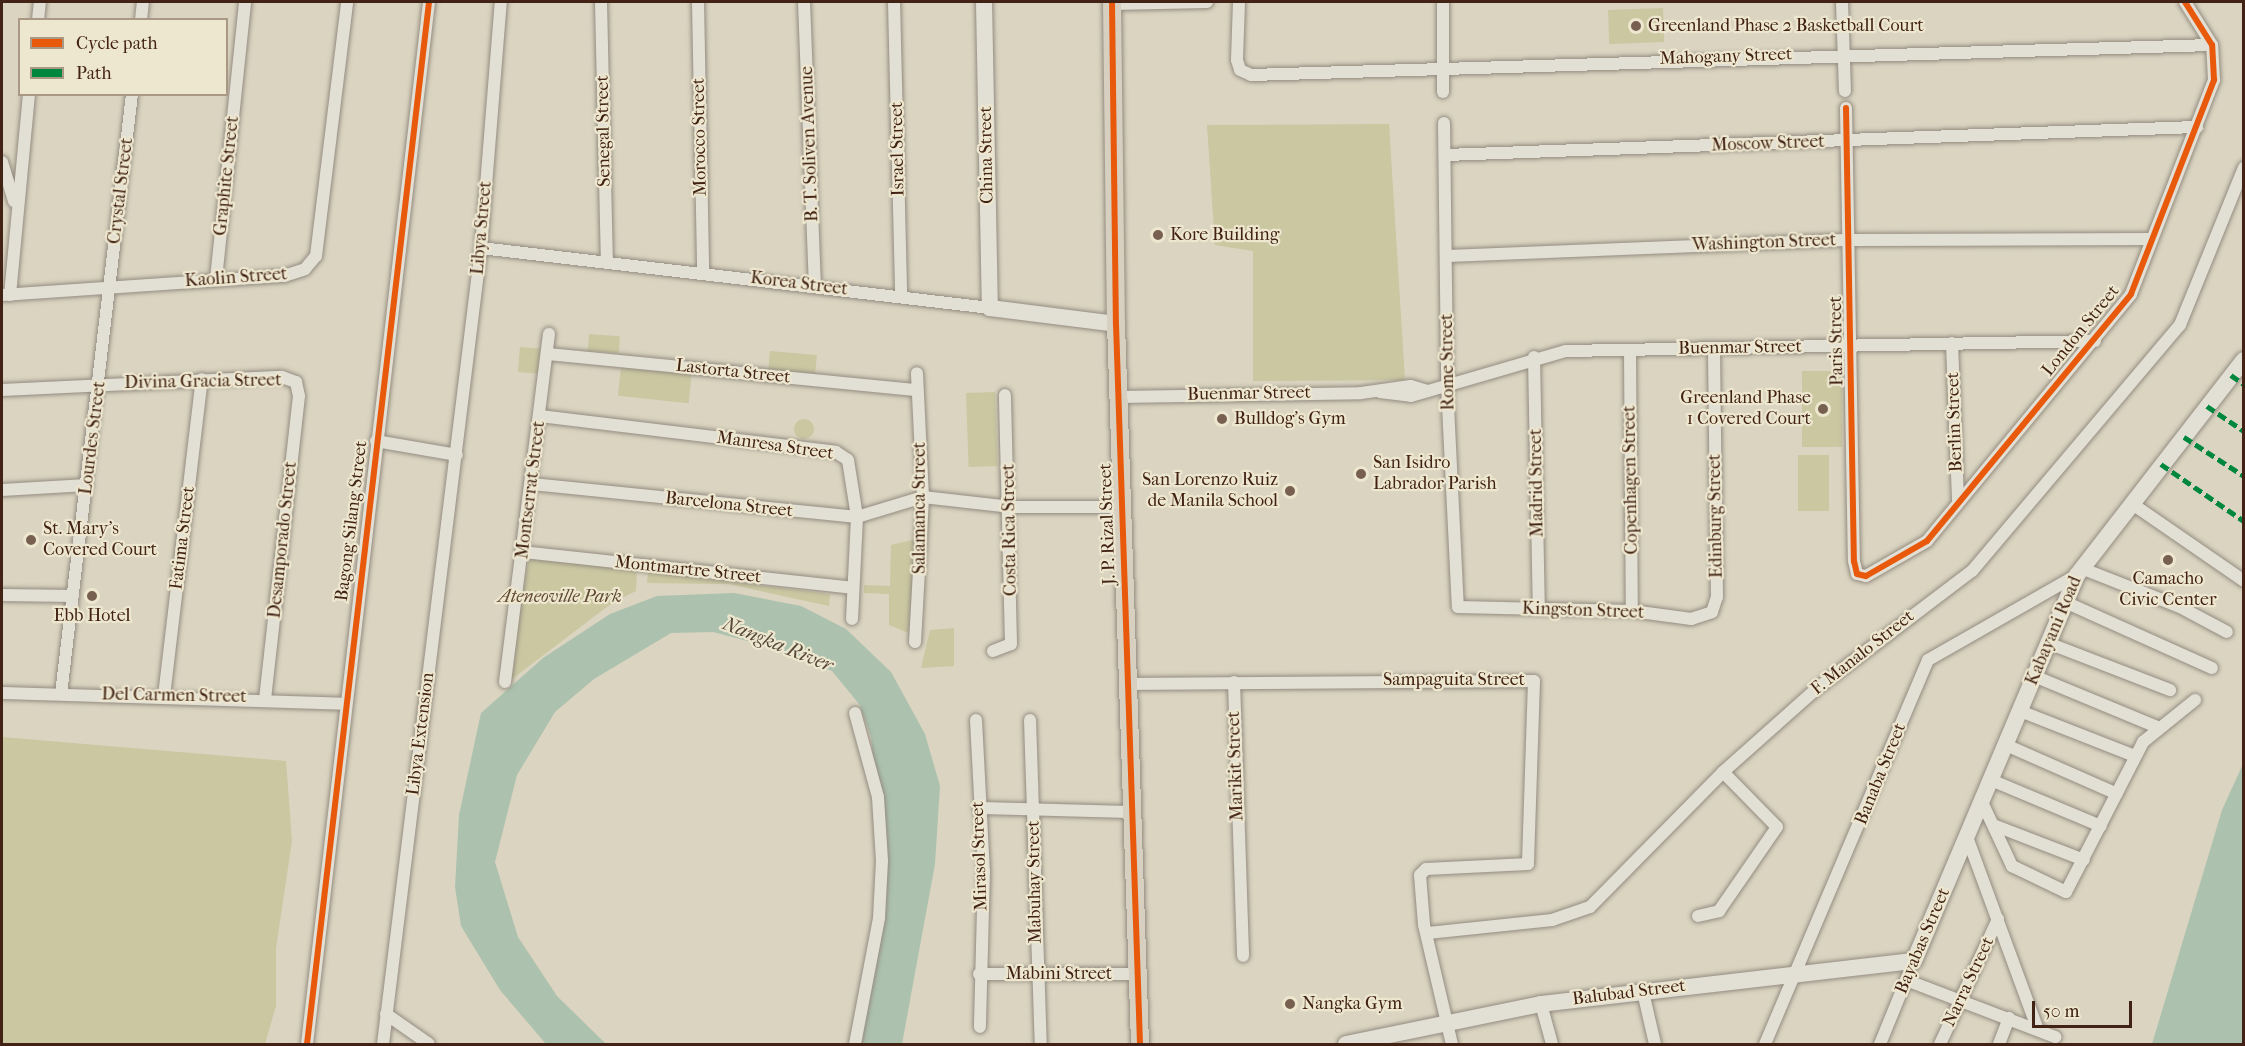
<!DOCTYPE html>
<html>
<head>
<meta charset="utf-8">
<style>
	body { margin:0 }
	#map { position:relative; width:2245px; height:1046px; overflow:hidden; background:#dad4c0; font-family:"IM FELL French Canon",serif }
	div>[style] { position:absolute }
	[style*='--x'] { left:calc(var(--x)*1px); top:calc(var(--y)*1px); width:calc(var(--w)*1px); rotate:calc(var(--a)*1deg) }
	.green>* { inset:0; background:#cac7a1; transform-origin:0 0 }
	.round { border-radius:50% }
	.water>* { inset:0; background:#acc2ae }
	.roads { filter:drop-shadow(0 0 2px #948c80) drop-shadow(0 0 2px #948c80) }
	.street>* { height:12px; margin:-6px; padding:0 6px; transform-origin:6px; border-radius:6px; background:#e2dfd5 }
	.secondary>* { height:16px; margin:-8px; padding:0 8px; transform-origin:8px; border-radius:8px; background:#e2dfd5 }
	.primary>* { height:18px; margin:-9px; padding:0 9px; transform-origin:9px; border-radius:9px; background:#d7d0c0 }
	.quiet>* { height:4.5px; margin-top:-2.25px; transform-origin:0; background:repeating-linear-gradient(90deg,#00873e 0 9px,transparent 0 13.5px) }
	.cycleway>* { height:6px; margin:-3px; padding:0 3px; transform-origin:3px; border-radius:3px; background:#e8590c }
	.dots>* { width:16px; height:16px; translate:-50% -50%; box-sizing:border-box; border:3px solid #eee7cf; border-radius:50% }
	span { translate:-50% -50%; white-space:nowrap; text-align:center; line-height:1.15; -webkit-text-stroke:4.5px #eee7cf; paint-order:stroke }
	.poi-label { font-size:18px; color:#412214 }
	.left { translate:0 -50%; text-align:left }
	.right { translate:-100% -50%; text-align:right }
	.street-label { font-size:18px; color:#412214 }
	.park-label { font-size:18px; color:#604931; font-style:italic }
	.water-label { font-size:20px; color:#574839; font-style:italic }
	.frame { position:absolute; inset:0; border:3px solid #412214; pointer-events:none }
	.legend { position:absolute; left:18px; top:18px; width:210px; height:78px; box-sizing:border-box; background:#eee7cf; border:2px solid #a99884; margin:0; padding:8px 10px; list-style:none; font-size:18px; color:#412214 }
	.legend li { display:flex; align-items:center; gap:12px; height:30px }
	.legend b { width:30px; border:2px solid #a99884 }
	.scale { position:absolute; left:2032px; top:1001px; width:100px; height:27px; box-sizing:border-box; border:3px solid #412214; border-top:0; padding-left:8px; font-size:18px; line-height:21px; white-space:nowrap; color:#412214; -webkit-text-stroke:4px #eee7cf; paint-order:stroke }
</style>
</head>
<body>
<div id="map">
	<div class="green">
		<i style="left:1663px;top:8px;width:34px;height:55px;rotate:88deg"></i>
		<i style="clip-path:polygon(1389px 124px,1405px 380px,1253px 381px,1253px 251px,1215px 245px,1207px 125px)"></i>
		<i style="left:589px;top:334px;width:31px;height:17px;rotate:4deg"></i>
		<i style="left:520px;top:347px;width:21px;height:25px;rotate:5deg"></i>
		<i style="left:770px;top:351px;width:47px;height:19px;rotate:5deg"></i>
		<i style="left:621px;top:367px;width:71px;height:29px;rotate:6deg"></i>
		<i style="left:1802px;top:371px;width:40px;height:76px"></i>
		<i style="left:995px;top:392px;width:74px;height:29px;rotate:88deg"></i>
		<i class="round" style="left:794px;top:419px;width:20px;height:20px"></i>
		<i style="left:1798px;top:455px;width:31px;height:56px"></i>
		<i style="clip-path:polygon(916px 539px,911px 634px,889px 625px,889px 594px,864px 593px,864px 585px,890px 586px,891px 545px)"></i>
		<i style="clip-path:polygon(529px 558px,637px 568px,636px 591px,612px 603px,508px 682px)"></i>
		<i style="clip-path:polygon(648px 572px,830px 594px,829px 606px,728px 584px,647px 583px)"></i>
		<i style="clip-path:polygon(954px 628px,954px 666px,921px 668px,930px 630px)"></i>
		<i style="clip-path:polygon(2px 737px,286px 761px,292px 841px,276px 948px,276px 1006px,265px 1044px,2px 1044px)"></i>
	</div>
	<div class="water">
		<i style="clip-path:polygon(734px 593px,801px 606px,846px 629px,891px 672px,925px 734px,940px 786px,935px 864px,902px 1044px,852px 1044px,886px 890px,871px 737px,859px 704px,832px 671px,779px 649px,713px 632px,671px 633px,594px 679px,555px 712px,517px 775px,495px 862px,518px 937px,557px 996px,606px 1044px,546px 1044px,500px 990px,461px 926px,455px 887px,459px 815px,481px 713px,543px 658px,610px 614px,657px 596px)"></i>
		<i style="clip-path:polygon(2243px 764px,2243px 1044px,2152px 1044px,2222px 810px)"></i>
	</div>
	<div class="roads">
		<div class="street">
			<i style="--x:601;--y:2;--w:259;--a:88.7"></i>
			<i style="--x:698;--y:2;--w:270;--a:88.9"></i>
			<i style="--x:804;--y:2;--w:284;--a:87.8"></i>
			<i style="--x:894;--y:2;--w:295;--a:88.6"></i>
			<i style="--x:1239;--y:2;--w:58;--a:92"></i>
			<i style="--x:1237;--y:60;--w:10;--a:73"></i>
			<i style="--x:1240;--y:70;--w:12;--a:24"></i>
			<i style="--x:1251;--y:75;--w:961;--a:-1.79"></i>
			<i style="--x:1443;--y:2;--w:90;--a:90"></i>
			<i style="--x:1842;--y:2;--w:89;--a:88.1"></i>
			<i style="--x:1112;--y:4;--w:95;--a:-1.2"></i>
			<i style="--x:38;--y:20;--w:18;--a:-84"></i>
			<i style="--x:141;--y:20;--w:18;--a:-84"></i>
			<i style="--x:1846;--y:108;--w:453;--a:89"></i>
			<i style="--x:1854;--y:561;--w:13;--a:77"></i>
			<i style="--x:1857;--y:574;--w:9;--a:13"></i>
			<i style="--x:1866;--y:576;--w:70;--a:-29.8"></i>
			<i style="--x:1927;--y:541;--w:320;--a:-50.4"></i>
			<i style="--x:2131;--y:294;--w:230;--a:-68.8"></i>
			<i style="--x:2214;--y:80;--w:35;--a:-93"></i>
			<i style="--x:2212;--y:45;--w:51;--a:-122.1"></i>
			<i style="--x:1444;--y:123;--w:262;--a:89.3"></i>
			<i style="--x:1447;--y:385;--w:222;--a:87.2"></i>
			<i style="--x:1458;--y:607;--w:174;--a:1.3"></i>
			<i style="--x:1632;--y:611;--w:60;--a:7.7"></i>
			<i style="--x:1691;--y:619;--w:22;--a:-18"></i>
			<i style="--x:1712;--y:612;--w:16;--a:-72"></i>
			<i style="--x:1717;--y:597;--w:249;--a:-90.7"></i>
			<i style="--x:1446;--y:155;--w:752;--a:-2.14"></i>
			<i style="--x:2;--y:162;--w:41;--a:72.9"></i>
			<i style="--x:481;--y:248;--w:513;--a:6.72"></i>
			<i style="--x:1448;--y:256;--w:403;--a:-2.3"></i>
			<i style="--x:1851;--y:240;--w:301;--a:-0.2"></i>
			<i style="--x:216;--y:279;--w:279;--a:-84"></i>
			<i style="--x:2;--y:295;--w:283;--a:-3.9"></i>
			<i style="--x:284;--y:276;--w:22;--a:-18"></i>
			<i style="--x:305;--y:269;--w:17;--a:-50"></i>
			<i style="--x:316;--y:256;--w:256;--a:-83"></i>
			<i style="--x:10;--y:295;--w:202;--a:-84.6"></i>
			<i style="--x:1952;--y:343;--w:158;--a:87.8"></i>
			<i style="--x:1630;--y:350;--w:261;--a:89.6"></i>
			<i style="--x:548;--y:354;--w:371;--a:5.6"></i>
			<i style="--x:1534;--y:357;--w:251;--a:88.9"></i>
			<i style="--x:2;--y:390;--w:280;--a:-2.7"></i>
			<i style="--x:282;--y:377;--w:15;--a:20"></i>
			<i style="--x:296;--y:382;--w:14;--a:78"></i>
			<i style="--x:299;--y:396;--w:303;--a:96.4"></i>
			<i style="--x:1380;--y:392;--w:31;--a:7"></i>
			<i style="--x:1411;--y:396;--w:161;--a:-16.2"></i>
			<i style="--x:1566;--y:351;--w:529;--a:-1.08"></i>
			<i style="--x:1118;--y:397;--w:243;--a:-0.9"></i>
			<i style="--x:1361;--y:393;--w:50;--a:-8"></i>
			<i style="--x:1411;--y:386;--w:17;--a:17"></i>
			<i style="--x:540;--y:416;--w:298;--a:6.9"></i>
			<i style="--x:836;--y:452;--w:14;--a:34"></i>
			<i style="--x:848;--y:460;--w:58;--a:81"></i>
			<i style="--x:857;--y:517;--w:102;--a:92.8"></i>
			<i style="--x:376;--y:441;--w:82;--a:9.8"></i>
			<i style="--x:532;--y:484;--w:327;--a:5.8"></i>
			<i style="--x:857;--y:517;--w:69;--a:-16.9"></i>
			<i style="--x:923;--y:497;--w:89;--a:6.5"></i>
			<i style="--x:1011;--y:507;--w:111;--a:0"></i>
			<i style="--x:2;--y:490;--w:85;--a:-3.4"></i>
			<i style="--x:2131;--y:503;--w:137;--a:34.6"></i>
			<i style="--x:523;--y:552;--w:332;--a:6.2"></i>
			<i style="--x:2081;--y:568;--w:106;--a:21.5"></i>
			<i style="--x:2180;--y:607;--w:53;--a:28"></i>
			<i style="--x:2;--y:595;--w:71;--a:0.8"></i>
			<i style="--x:2065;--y:602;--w:161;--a:24.2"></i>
			<i style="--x:915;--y:642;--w:145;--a:-86.8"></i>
			<i style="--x:923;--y:497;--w:124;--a:-92.8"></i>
			<i style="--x:2048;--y:643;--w:131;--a:21.1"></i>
			<i style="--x:993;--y:651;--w:19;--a:-21"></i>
			<i style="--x:1011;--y:644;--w:249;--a:-91.4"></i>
			<i style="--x:2034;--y:676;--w:133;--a:22.5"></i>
			<i style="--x:505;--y:682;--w:351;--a:-82.8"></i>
			<i style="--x:1234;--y:682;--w:274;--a:88.1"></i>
			<i style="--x:1128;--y:684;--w:406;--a:-0.4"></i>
			<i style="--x:1534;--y:681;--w:183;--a:91.9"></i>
			<i style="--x:1528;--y:864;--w:102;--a:177.2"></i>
			<i style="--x:1426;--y:869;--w:8;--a:135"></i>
			<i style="--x:1420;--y:875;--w:50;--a:85.4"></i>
			<i style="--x:1424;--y:925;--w:122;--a:76.8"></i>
			<i style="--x:2;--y:693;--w:344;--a:1.8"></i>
			<i style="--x:61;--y:694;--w:604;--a:-83.25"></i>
			<i style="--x:164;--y:696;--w:319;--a:-83.2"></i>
			<i style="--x:2020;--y:711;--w:123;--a:21.4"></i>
			<i style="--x:976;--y:720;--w:151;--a:87"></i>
			<i style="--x:984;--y:871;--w:156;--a:91.5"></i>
			<i style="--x:1030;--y:720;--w:324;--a:88.1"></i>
			<i style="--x:2006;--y:745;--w:121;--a:23.8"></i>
			<i style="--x:1991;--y:780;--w:119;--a:22.7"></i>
			<i style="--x:1982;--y:802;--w:71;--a:64.9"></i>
			<i style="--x:2012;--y:866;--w:60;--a:25.7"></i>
			<i style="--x:2066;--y:892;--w:169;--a:-62.8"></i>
			<i style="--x:2143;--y:742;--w:67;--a:-38.9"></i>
			<i style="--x:979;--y:808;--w:153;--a:1.5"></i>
			<i style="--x:1996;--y:826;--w:94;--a:21.1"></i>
			<i style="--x:1967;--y:837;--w:202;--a:69.8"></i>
			<i style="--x:1698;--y:916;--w:22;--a:-13"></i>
			<i style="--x:1719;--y:911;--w:102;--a:-55.4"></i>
			<i style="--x:1777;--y:827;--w:77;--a:-134.5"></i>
			<i style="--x:1428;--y:933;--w:125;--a:-6"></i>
			<i style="--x:1552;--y:920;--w:40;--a:-18.9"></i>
			<i style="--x:1590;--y:907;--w:190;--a:-45.4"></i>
			<i style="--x:1723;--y:772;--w:123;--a:-41.7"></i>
			<i style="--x:1815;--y:690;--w:197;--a:-37.2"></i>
			<i style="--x:1972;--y:571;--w:322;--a:-49.8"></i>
			<i style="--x:2180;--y:325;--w:170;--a:-67.9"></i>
			<i style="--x:979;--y:974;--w:159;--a:0"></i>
			<i style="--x:1906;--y:980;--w:160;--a:20.9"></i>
			<i style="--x:1643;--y:992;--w:53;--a:77"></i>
			<i style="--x:1541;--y:1004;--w:41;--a:74.6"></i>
			<i style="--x:386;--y:1014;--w:52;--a:34.9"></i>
			<i style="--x:307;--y:1044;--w:1049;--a:-83.32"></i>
			<i style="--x:383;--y:1044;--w:802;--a:-82.98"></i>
			<i style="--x:481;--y:248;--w:247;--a:-85.4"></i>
			<i style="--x:855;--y:1044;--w:128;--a:-79.2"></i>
			<i style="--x:879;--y:918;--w:57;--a:-87"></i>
			<i style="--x:882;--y:861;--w:64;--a:-93.6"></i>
			<i style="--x:878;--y:797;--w:87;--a:-105.3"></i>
			<i style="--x:1765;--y:1044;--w:417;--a:-67"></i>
			<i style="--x:1928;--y:660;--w:172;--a:-29.7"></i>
			<i style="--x:1880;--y:1044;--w:77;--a:-67.8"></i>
			<i style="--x:1940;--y:1044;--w:138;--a:-65.1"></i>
			<i style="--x:1999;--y:1044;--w:28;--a:-69"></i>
		</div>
		<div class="secondary">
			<i style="--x:984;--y:2;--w:306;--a:88.9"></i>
			<i style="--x:990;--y:308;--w:127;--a:7.2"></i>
			<i style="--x:1346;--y:1044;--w:199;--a:-11.6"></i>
			<i style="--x:1541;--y:1004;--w:375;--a:-6.6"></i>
			<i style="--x:1914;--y:961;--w:419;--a:-67.1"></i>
			<i style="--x:2077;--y:575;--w:272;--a:-52.2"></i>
		</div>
		<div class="primary">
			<i style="--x:1112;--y:2;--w:322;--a:89.3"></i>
			<i style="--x:1116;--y:324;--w:720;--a:88.09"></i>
		</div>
	</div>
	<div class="quiet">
		<i style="--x:2231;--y:375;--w:16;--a:35"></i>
		<i style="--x:2207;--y:406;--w:45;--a:34"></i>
		<i style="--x:2184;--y:437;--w:72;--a:33"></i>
		<i style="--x:2161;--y:464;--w:101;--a:34.5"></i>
	</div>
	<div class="cycleway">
		<i style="--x:1112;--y:2;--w:322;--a:89.3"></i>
		<i style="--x:1116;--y:324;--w:720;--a:88.09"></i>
		<i style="--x:1846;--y:108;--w:453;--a:89"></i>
		<i style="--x:1854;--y:561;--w:13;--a:77"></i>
		<i style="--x:1857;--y:574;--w:9;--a:13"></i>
		<i style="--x:1866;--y:576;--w:70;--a:-29.8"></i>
		<i style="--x:1927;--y:541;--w:320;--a:-50.4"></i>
		<i style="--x:2131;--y:294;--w:230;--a:-68.8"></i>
		<i style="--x:2214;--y:80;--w:35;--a:-93"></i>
		<i style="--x:2212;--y:45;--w:51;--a:-122.1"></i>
		<i style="--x:307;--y:1044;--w:1049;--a:-83.32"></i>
	</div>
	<div class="dots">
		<i style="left:1636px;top:26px;background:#776050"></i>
		<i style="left:1158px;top:235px;background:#776050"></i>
		<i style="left:1823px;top:409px;background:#776050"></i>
		<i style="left:1222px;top:419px;background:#776050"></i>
		<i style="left:1361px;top:474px;background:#776050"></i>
		<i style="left:1290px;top:491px;background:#776050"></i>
		<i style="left:31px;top:540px;background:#776050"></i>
		<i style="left:2168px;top:560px;background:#776050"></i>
		<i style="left:92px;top:596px;background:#776050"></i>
		<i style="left:1290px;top:1004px;background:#776050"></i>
	</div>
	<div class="poi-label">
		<span class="left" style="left:1648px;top:26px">Greenland Phase 2 Basketball Court</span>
		<span class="left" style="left:1170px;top:235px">Kore Building</span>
		<span class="right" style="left:1811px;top:409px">Greenland Phase<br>1 Covered Court</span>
		<span class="left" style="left:1234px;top:419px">Bulldog's Gym</span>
		<span class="left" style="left:1373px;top:474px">San Isidro<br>Labrador Parish</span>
		<span class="right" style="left:1278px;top:491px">San Lorenzo Ruiz<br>de Manila School</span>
		<span class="left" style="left:43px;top:540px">St. Mary's<br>Covered Court</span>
		<span style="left:2168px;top:590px">Camacho<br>Civic Center</span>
		<span style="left:92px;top:616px">Ebb Hotel</span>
		<span class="left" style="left:1302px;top:1004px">Nangka Gym</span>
	</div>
	<div class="street-label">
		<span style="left:1726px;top:57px;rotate:-2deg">Mahogany Street</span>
		<span style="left:604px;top:131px;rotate:-91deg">Senegal Street</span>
		<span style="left:700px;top:137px;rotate:-91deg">Morocco Street</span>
		<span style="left:810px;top:144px;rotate:-92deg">B. T. Soliven Avenue</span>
		<span style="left:1768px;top:144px;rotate:-2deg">Moscow Street</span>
		<span style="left:898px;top:149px;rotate:-91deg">Israel Street</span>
		<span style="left:987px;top:155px;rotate:-91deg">China Street</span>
		<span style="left:227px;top:176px;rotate:-84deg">Graphite Street</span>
		<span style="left:121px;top:191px;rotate:-83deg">Crystal Street</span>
		<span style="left:482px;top:228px;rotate:-85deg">Libya Street</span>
		<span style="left:1764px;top:243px;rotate:-2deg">Washington Street</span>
		<span style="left:236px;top:278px;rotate:-4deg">Kaolin Street</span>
		<span style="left:799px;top:284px;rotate:7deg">Korea Street</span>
		<span style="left:2081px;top:331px;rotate:-51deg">London Street</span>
		<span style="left:1837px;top:341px;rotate:-91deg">Paris Street</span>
		<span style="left:1740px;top:348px;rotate:-1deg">Buenmar Street</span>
		<span style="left:1448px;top:362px;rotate:-91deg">Rome Street</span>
		<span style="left:733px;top:372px;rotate:6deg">Lastorta Street</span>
		<span style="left:203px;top:382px;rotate:-1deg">Divina Gracia Street</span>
		<span style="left:1249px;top:394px;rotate:-1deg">Buenmar Street</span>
		<span style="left:1955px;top:422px;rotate:-92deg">Berlin Street</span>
		<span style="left:93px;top:438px;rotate:-83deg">Lourdes Street</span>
		<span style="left:775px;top:446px;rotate:8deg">Manresa Street</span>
		<span style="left:1631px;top:480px;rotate:-91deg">Copenhagen Street</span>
		<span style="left:1537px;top:483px;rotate:-91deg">Madrid Street</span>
		<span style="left:531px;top:490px;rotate:-83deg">Montserrat Street</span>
		<span style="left:729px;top:505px;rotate:6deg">Barcelona Street</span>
		<span style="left:920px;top:508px;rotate:-90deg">Salamanca Street</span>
		<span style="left:1716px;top:516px;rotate:-91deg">Edinburg Street</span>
		<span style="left:352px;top:521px;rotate:-83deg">Bagong Silang Street</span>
		<span style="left:1108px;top:524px;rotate:-92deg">J. P. Rizal Street</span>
		<span style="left:1010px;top:530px;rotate:-91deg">Costa Rica Street</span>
		<span style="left:183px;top:538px;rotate:-83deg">Fatima Street</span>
		<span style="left:283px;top:540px;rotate:-84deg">Desamporado Street</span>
		<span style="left:688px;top:570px;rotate:6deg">Montmartre Street</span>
		<span style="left:1583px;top:611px;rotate:2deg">Kingston Street</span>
		<span style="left:2054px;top:631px;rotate:-67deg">Kabayani Road</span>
		<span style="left:1863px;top:653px;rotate:-38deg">F. Manalo Street</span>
		<span style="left:1454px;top:680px">Sampaguita Street</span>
		<span style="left:174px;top:696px;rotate:1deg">Del Carmen Street</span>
		<span style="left:421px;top:734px;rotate:-83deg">Libya Extension</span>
		<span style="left:1236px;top:766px;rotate:-92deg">Marikit Street</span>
		<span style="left:1881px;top:774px;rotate:-68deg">Banaba Street</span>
		<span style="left:980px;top:856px;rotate:-92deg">Mirasol Street</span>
		<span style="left:1035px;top:882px;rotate:-91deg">Mabuhay Street</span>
		<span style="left:1923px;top:941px;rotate:-67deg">Bayabas Street</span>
		<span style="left:1059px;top:974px">Mabini Street</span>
		<span style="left:1969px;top:982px;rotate:-65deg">Narra Street</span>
		<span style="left:1629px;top:993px;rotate:-7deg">Balubad Street</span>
	</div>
	<div class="park-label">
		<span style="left:560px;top:597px">Ateneoville Park</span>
	</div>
	<div class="water-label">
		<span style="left:778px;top:644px;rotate:22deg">Nangka River</span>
	</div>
	<div class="frame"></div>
	<ul class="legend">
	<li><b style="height:8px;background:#e8590c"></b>Cycle path</li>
	<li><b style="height:8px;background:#00873e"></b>Path</li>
	</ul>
	<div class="scale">50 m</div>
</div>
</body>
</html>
